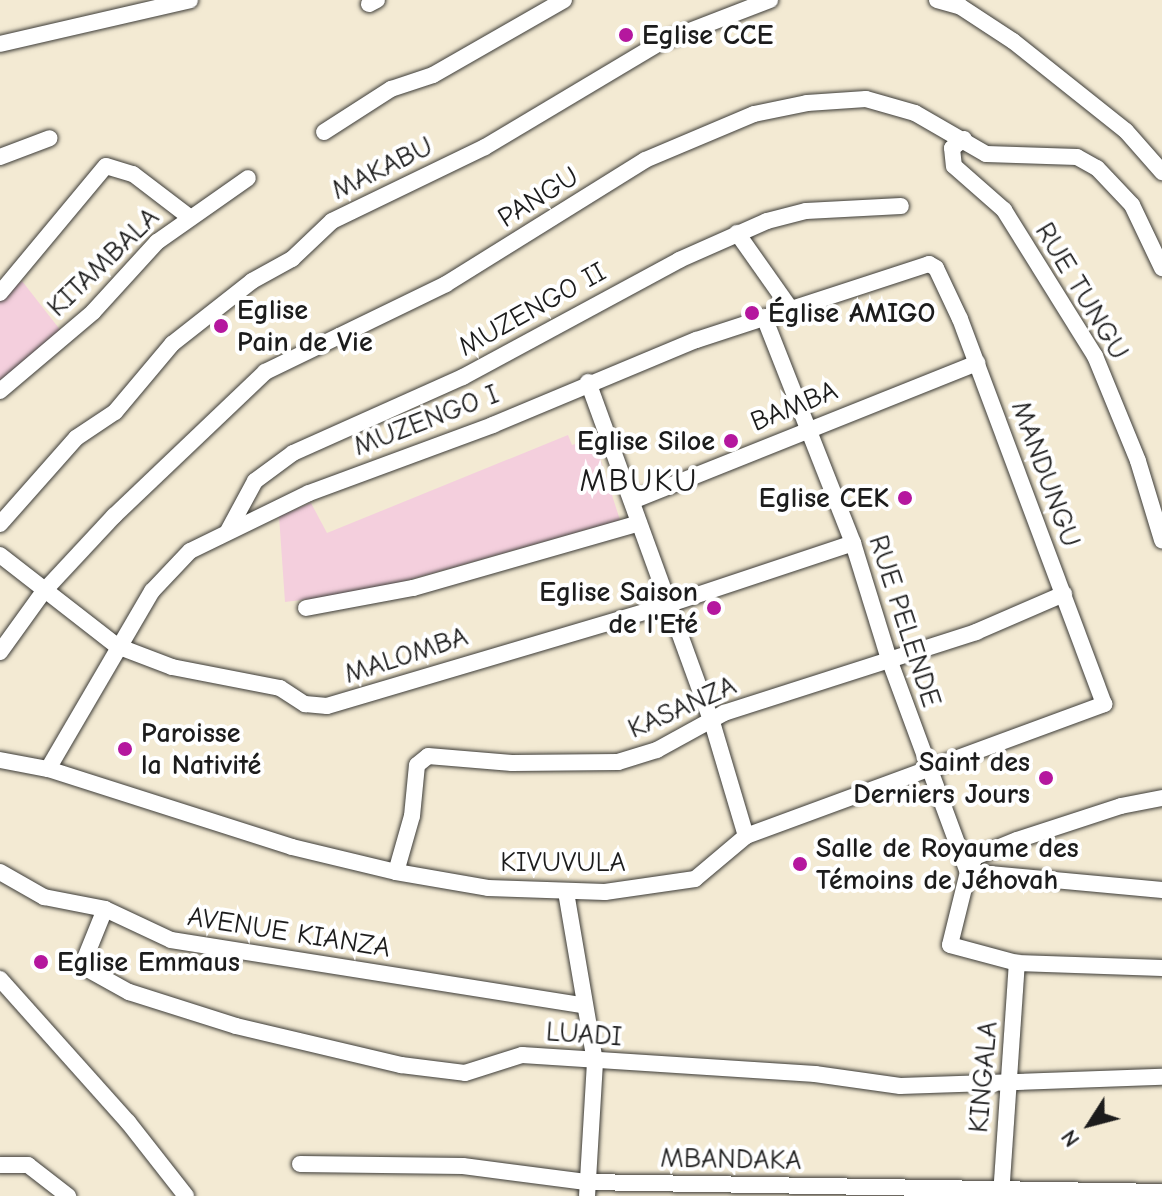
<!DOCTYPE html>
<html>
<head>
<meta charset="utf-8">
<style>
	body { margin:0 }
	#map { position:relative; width:1162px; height:1196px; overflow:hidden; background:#f3ead3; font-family:"Comic Neue",sans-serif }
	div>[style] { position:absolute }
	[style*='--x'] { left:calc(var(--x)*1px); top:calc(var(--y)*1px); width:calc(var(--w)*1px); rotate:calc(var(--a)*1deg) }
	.built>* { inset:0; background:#f4cfdd }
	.roads { filter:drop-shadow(0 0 2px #3c3b37) drop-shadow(0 0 2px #3c3b37) }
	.minor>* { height:16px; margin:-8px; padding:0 8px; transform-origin:8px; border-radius:8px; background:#fff }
	.dots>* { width:22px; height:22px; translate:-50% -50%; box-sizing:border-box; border:4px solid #fff; border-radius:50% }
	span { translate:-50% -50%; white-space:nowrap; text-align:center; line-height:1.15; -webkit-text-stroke:8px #fff; paint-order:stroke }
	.poi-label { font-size:28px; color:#1c1c1c; font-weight:700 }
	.left { translate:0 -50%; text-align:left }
	.right { translate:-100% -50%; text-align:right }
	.street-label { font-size:28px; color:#1c1c1c }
	.quarter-label { font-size:32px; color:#1c1c1c; letter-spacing:2px }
	.north { position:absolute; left:1050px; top:1084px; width:80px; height:80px; -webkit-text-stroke:6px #fff; paint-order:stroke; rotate:234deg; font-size:22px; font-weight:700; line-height:32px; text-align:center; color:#1c1c1c }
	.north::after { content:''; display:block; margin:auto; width:28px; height:36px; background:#1c1c1c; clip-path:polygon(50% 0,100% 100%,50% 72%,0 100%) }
</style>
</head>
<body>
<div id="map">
	<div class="built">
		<i style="clip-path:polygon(22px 281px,65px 336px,0 391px,0 298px)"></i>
		<i style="clip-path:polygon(568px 435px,572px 445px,594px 439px,620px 520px,366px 592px,285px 602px,279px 516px,311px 503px,327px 533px)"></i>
	</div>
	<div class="roads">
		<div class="minor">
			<i style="--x:937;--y:0;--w:25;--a:16"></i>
			<i style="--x:961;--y:7;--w:62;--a:33.2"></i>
			<i style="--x:1013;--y:41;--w:144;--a:38.5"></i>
			<i style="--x:1126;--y:131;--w:55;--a:48.7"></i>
			<i style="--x:369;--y:4;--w:9;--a:-27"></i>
			<i style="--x:0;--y:44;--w:195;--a:-13"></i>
			<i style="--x:324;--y:132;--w:80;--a:-32.7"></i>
			<i style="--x:391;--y:89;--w:44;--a:-18.4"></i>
			<i style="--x:433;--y:75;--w:151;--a:-29.8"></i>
			<i style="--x:964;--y:139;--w:15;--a:143"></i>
			<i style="--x:952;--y:148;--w:18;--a:84"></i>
			<i style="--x:954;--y:166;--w:67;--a:41.3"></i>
			<i style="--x:1004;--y:210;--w:172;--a:58.1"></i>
			<i style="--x:1095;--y:356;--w:113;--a:67.7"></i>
			<i style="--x:1138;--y:461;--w:83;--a:73.1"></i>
			<i style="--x:0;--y:157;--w:53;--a:-20.8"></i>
			<i style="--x:737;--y:233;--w:92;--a:54.8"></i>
			<i style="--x:0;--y:293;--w:165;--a:-50.2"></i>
			<i style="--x:106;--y:166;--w:28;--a:17"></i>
			<i style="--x:133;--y:174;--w:69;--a:37.4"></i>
			<i style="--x:764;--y:317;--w:243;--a:68.5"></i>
			<i style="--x:853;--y:543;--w:121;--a:72.8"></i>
			<i style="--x:889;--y:659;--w:227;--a:69.7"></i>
			<i style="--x:968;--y:872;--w:75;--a:103.9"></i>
			<i style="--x:950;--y:945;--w:69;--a:15"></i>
			<i style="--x:1017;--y:963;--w:145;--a:2"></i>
			<i style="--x:588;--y:382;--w:362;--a:70"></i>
			<i style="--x:712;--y:722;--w:119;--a:73.4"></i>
			<i style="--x:0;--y:391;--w:122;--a:-40.3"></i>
			<i style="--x:93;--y:312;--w:95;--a:-47.6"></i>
			<i style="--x:157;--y:242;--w:111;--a:-35.1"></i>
			<i style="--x:632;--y:501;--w:372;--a:-21.8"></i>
			<i style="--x:0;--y:524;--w:115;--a:-48.5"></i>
			<i style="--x:76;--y:438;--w:47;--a:-33.7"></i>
			<i style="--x:115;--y:412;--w:89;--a:-50"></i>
			<i style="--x:172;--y:344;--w:102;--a:-38.2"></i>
			<i style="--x:252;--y:281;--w:46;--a:-28.8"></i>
			<i style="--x:292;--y:259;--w:55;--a:-43.5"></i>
			<i style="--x:332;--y:221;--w:170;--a:-25.8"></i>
			<i style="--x:485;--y:147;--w:205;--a:-30.8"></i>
			<i style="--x:661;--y:42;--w:117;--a:-21.1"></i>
			<i style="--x:228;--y:531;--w:57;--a:-61.6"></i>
			<i style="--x:255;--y:481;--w:47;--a:-36.4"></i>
			<i style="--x:293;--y:453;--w:186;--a:-24.1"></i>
			<i style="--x:463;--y:377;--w:246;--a:-28.4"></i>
			<i style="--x:679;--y:260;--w:96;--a:-23.9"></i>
			<i style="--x:767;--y:221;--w:40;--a:-14.4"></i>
			<i style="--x:806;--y:211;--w:95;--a:-3"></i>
			<i style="--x:0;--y:555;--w:148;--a:37.9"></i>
			<i style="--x:117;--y:646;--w:59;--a:20.9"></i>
			<i style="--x:172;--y:667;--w:110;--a:11"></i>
			<i style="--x:280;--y:688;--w:30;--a:33"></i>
			<i style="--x:305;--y:704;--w:22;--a:5"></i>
			<i style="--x:327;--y:706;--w:355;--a:-16.5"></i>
			<i style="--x:667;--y:605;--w:196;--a:-18.4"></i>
			<i style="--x:306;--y:608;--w:109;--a:-10.6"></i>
			<i style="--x:413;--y:588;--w:235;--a:-16"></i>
			<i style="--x:0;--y:652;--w:75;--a:-54.2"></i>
			<i style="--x:44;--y:591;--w:103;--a:-47"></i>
			<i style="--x:114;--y:516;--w:209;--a:-43.6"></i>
			<i style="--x:265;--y:372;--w:201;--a:-25.9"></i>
			<i style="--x:446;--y:284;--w:234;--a:-31.9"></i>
			<i style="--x:645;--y:160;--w:118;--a:-22.9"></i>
			<i style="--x:754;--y:114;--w:54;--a:-11.7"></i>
			<i style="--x:807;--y:103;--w:59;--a:-3.9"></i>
			<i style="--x:866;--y:99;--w:51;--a:15.9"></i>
			<i style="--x:915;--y:113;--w:82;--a:30"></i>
			<i style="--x:986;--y:154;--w:91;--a:1.9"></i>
			<i style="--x:1077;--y:157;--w:23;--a:29"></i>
			<i style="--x:1097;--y:168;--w:51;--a:46.6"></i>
			<i style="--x:1132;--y:205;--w:70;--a:64.5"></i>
			<i style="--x:0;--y:760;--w:49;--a:10.6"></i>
			<i style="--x:48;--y:769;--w:256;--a:17.7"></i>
			<i style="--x:292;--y:847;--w:107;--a:13.5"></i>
			<i style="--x:396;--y:872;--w:93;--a:9.9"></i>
			<i style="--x:488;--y:888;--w:117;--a:2"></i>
			<i style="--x:605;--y:892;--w:91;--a:-8.2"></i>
			<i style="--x:695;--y:879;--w:67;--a:-40.1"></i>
			<i style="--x:746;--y:836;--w:382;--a:-20.2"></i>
			<i style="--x:1104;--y:704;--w:411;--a:-110.5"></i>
			<i style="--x:960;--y:319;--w:56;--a:-115.2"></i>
			<i style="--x:936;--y:268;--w:8;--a:-150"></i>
			<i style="--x:929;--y:264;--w:245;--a:161.9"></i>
			<i style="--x:696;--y:340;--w:220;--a:157.3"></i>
			<i style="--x:493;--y:425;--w:196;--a:159.7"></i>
			<i style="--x:309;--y:493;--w:132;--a:154"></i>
			<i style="--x:190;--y:551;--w:55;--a:133.5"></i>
			<i style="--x:152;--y:591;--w:206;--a:120.3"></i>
			<i style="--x:1162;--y:798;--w:42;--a:169"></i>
			<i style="--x:1121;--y:806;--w:109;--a:161.9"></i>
			<i style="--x:1017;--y:840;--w:45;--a:158"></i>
			<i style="--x:975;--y:857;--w:17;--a:115"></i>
			<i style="--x:968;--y:872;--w:195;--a:5.3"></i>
			<i style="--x:0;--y:872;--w:51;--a:29.6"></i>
			<i style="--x:44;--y:897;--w:62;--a:11.1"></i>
			<i style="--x:105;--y:909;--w:73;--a:25.2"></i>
			<i style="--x:171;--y:940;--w:416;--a:9"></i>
			<i style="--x:396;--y:872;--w:58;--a:-74.1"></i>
			<i style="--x:412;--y:816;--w:51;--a:-84.4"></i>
			<i style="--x:417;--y:765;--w:14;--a:-39"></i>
			<i style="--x:428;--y:756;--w:84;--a:4.8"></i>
			<i style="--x:512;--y:763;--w:106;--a:-0.5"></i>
			<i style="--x:618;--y:762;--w:41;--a:-17.1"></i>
			<i style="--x:657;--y:750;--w:77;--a:-28.9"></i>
			<i style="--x:724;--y:713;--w:265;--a:-17.8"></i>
			<i style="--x:976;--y:632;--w:96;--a:-23.4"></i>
			<i style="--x:566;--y:892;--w:172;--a:80.3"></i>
			<i style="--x:595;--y:1062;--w:134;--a:93.4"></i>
			<i style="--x:105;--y:909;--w:61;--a:112"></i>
			<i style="--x:82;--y:966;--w:54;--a:29"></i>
			<i style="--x:129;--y:992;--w:112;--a:17.6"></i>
			<i style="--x:236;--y:1026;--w:170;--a:13.3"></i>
			<i style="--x:401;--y:1065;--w:64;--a:7.1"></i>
			<i style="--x:465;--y:1073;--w:60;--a:-17.5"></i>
			<i style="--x:522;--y:1055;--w:294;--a:3.7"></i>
			<i style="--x:815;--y:1074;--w:86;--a:8"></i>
			<i style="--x:900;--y:1086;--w:262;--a:-2"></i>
			<i style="--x:0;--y:979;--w:192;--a:48.2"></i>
			<i style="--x:128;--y:1122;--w:94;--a:51.9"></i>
			<i style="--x:300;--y:1164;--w:163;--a:0.7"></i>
			<i style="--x:463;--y:1166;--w:124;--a:7.4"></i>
			<i style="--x:586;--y:1182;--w:576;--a:0.99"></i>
			<i style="--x:0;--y:1165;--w:28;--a:0"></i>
			<i style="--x:28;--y:1165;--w:51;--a:37.8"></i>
			<i style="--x:1001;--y:1196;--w:234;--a:-86.1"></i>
		</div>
	</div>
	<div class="dots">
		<i style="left:626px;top:35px;background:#b5179e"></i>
		<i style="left:752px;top:313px;background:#b5179e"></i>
		<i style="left:221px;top:326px;background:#b5179e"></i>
		<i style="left:731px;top:441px;background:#b5179e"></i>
		<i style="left:905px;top:498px;background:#b5179e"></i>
		<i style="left:714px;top:608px;background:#b5179e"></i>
		<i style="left:125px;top:749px;background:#b5179e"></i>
		<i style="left:1046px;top:778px;background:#b5179e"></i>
		<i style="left:800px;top:864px;background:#b5179e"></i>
		<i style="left:41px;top:962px;background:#b5179e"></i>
	</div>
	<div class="poi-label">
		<span class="left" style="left:642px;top:35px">Eglise CCE</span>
		<span class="left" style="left:237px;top:326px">Eglise<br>Pain de Vie</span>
		<span class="left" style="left:768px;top:313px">Église AMIGO</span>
		<span class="right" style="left:715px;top:441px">Eglise Siloe</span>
		<span class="right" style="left:889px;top:498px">Eglise CEK</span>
		<span class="right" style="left:698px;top:608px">Eglise Saison<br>de l'Eté</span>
		<span class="left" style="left:141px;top:749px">Paroisse<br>la Nativité</span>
		<span class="right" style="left:1030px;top:778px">Saint des<br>Derniers Jours</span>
		<span class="left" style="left:816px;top:864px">Salle de Royaume des<br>Témoins de Jéhovah</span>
		<span class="left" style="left:57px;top:962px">Eglise Emmaus</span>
	</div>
	<div class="street-label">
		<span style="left:382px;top:168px;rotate:-26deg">MAKABU</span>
		<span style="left:538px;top:197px;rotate:-32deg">PANGU</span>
		<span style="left:103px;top:262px;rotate:-44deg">KITAMBALA</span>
		<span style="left:1082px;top:291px;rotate:59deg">RUE TUNGU</span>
		<span style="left:532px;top:309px;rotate:-29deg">MUZENGO II</span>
		<span style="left:794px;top:406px;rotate:-22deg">BAMBA</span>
		<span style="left:426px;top:420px;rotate:-21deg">MUZENGO I</span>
		<span style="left:1046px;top:474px;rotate:70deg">MANDUNGU</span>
		<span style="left:905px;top:621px;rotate:72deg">RUE PELENDE</span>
		<span style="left:406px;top:655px;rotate:-18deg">MALOMBA</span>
		<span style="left:682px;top:707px;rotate:-24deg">KASANZA</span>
		<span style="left:563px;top:862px">KIVUVULA</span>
		<span style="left:289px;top:932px;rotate:9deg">AVENUE KIANZA</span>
		<span style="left:584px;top:1034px;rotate:4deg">LUADI</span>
		<span style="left:983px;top:1077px;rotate:-85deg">KINGALA</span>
		<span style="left:731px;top:1159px;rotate:1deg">MBANDAKA</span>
	</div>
	<div class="quarter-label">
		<span style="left:639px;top:481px">MBUKU</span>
	</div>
	<div class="north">N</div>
</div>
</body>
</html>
